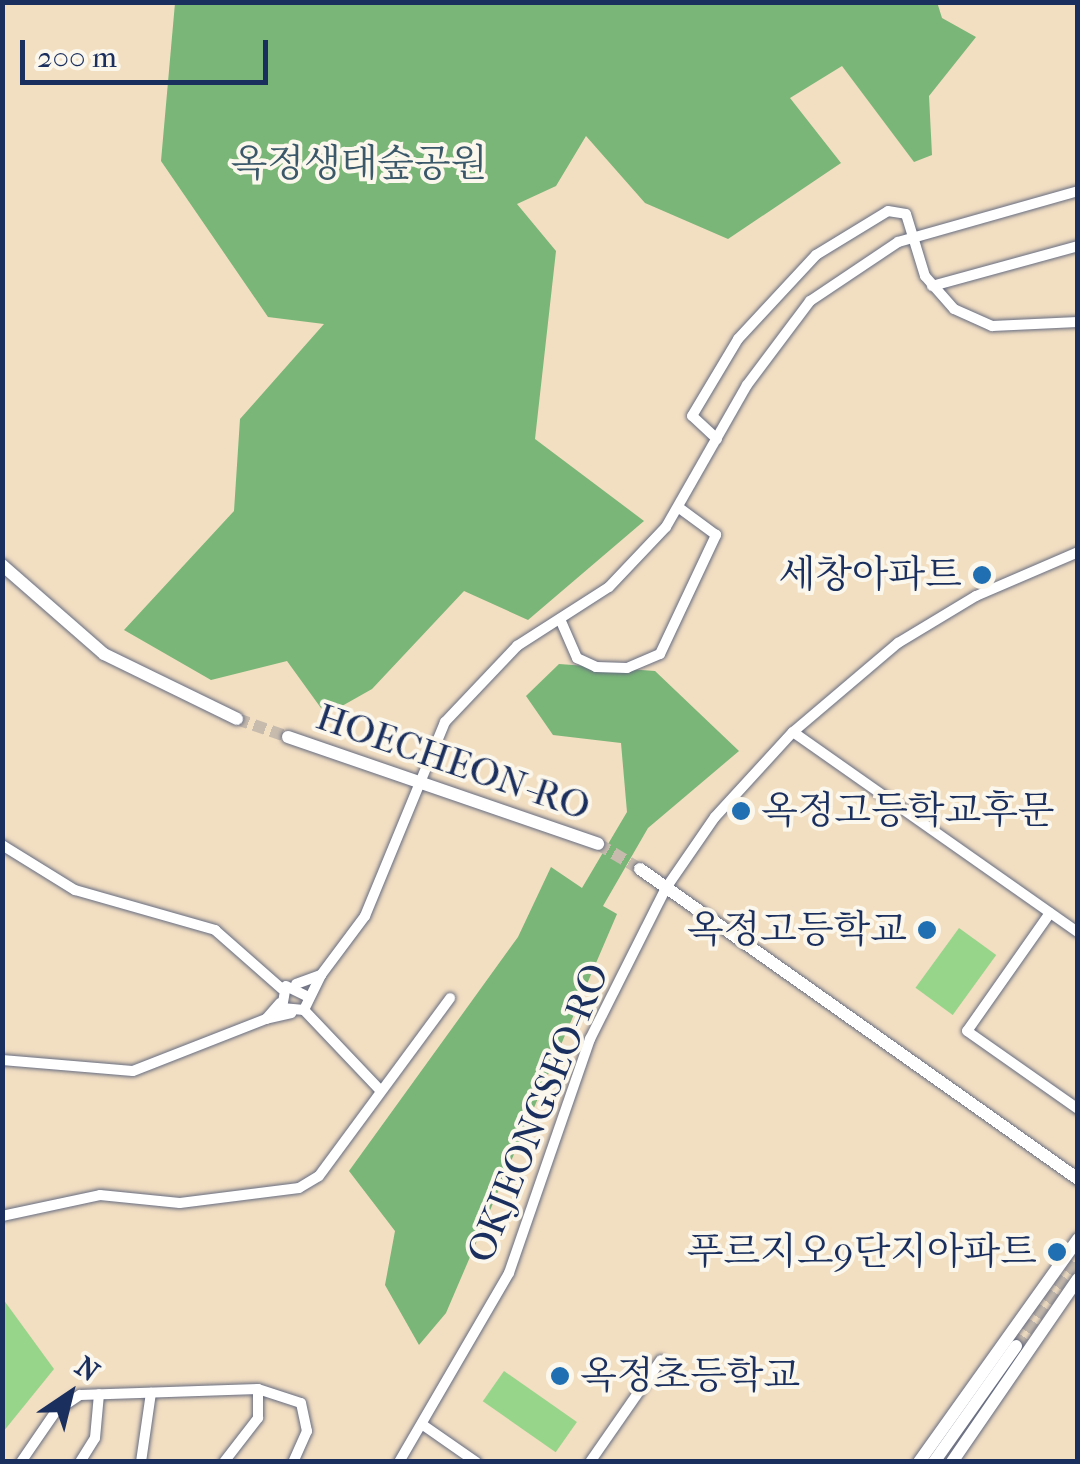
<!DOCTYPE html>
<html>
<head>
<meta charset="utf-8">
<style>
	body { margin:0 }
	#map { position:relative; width:1080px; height:1464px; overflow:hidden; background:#f2dec1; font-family:"IM FELL French Canon","Noto Serif KR",serif }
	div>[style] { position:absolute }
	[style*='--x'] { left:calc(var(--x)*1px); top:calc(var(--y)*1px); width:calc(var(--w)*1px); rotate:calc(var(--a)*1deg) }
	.green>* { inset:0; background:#97d58b; transform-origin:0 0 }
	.forest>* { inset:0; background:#79b677 }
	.major-tunnel>* { height:12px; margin-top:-6px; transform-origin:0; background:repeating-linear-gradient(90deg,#c7bbad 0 12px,transparent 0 18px) }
	.roads { filter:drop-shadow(0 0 2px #666c81) drop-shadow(0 0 2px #666c81) }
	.minor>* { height:10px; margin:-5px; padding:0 5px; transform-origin:5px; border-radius:5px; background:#fff }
	.major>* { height:12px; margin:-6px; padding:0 6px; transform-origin:6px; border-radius:6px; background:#fff }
	.dots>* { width:28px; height:28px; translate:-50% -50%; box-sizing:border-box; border:5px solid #fbf7ec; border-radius:50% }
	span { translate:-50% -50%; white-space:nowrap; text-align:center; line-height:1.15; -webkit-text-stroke:8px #fbf7ec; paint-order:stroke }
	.park-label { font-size:38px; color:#3a5869 }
	.poi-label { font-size:38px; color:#1b2f5e }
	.right { translate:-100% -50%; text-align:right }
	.left { translate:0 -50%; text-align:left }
	.street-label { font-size:38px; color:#1b2f5e }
	.frame { position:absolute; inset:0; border:5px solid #1b2f5e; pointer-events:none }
	.north { position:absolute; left:20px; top:1344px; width:100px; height:100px; -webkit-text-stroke:8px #fbf7ec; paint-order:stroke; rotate:35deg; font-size:28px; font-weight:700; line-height:40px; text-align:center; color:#1b2f5e }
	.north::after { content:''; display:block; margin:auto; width:35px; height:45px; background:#1b2f5e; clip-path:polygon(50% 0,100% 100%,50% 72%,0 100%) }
	.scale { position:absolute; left:20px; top:40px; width:248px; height:45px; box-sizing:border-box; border:5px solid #1b2f5e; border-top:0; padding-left:12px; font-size:30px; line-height:35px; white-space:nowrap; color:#1b2f5e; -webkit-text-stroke:8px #fbf7ec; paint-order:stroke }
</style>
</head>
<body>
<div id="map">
	<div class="green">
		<i style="left:959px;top:928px;width:46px;height:74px;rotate:36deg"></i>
		<i style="clip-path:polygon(3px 1299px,54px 1369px,3px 1432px)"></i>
		<i style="left:504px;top:1371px;width:89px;height:37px;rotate:35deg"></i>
	</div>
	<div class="forest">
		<i style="clip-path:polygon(937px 2px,942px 18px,976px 37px,929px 96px,932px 155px,914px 162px,842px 66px,790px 98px,841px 163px,728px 239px,645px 203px,586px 136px,556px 186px,517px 204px,556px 251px,535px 439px,644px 521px,528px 620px,464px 591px,372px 689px,326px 715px,287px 661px,211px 680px,124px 630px,234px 511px,240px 419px,324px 324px,268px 317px,161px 161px,175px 3px)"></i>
		<i style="clip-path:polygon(559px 664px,655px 671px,739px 751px,648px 828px,603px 906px,617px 914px,446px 1313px,419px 1345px,385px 1285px,395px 1231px,349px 1171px,518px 937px,551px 867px,582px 888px,627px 812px,621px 743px,553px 735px,526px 696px)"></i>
	</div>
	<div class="major-tunnel">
		<i style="--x:237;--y:719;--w:54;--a:19.4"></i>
		<i style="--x:598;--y:844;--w:49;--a:30.8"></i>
		<i style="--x:1016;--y:1346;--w:108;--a:-55.1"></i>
	</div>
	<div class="roads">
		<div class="minor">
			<i style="--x:932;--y:286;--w:151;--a:-15.3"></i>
			<i style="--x:717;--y:439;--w:34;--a:-137"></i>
			<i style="--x:692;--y:416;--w:90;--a:-59.1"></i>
			<i style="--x:738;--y:339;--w:115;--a:-47.1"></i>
			<i style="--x:816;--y:255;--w:84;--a:-31.4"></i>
			<i style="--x:888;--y:211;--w:18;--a:9"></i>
			<i style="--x:906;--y:214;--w:65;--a:73"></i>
			<i style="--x:925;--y:276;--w:44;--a:48.7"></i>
			<i style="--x:954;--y:309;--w:42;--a:24.1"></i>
			<i style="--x:992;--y:326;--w:86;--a:-2.7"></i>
			<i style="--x:560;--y:619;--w:43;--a:66.4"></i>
			<i style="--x:577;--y:658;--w:21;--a:25"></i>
			<i style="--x:596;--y:667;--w:31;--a:2"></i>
			<i style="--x:627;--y:668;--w:36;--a:-23"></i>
			<i style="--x:660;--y:654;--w:132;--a:-64.8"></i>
			<i style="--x:716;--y:535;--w:47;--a:-143.6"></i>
			<i style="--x:793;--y:732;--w:348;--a:35.1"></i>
			<i style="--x:2;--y:845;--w:86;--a:31.7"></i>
			<i style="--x:75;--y:890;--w:146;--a:15.9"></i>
			<i style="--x:215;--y:930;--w:89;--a:41.4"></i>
			<i style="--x:1050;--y:913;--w:144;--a:125.1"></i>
			<i style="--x:967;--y:1031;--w:136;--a:35.1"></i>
			<i style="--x:321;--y:975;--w:74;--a:-53.3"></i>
			<i style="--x:365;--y:916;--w:210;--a:-67.6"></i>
			<i style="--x:445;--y:722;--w:105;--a:-46.5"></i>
			<i style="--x:517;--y:646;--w:109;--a:-32.7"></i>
			<i style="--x:609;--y:587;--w:83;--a:-46.5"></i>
			<i style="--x:666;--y:527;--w:163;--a:-60.3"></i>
			<i style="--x:747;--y:385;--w:105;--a:-53.1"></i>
			<i style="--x:810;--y:301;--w:106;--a:-33.8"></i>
			<i style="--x:898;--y:242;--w:187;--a:-15.8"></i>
			<i style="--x:296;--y:984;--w:27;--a:-20"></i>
			<i style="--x:321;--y:975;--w:39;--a:116"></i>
			<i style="--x:304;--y:1010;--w:22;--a:-175"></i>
			<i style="--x:282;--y:1008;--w:22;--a:-80"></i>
			<i style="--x:286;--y:986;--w:25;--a:26"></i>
			<i style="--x:280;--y:1003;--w:21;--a:131"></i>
			<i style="--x:266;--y:1019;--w:26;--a:-13"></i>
			<i style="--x:304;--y:1010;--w:109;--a:46.5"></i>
			<i style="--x:2;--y:1060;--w:131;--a:4.8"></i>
			<i style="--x:133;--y:1071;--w:143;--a:-21.4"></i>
			<i style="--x:2;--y:1216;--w:100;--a:-12.1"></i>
			<i style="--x:100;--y:1195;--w:80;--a:5.7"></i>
			<i style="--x:180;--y:1203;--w:120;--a:-7.2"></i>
			<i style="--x:299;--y:1188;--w:23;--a:-31"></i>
			<i style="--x:319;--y:1176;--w:221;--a:-53.6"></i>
			<i style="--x:423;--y:1425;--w:65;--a:34.9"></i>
			<i style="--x:21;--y:1462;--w:62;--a:-55.5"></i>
			<i style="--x:56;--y:1411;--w:29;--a:-34"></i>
			<i style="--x:80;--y:1395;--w:178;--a:-1.9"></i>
			<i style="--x:258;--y:1389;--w:45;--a:18"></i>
			<i style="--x:301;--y:1403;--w:29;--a:78"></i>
			<i style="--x:307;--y:1431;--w:34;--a:114"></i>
			<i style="--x:80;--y:1462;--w:28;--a:-58"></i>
			<i style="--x:95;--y:1438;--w:44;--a:-84.8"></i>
			<i style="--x:141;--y:1462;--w:70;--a:-81.8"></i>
			<i style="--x:224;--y:1462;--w:56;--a:-52.3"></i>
			<i style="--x:258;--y:1418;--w:29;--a:-90"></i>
			<i style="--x:399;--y:1462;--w:219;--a:-59.8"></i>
			<i style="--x:509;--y:1273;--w:248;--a:-70.9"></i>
			<i style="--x:590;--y:1039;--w:169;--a:-63.3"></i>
			<i style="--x:666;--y:888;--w:86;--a:-55.4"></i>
			<i style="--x:715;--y:817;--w:115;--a:-47.5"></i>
			<i style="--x:793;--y:732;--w:138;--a:-40.3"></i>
			<i style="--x:898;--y:643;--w:91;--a:-31.1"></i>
			<i style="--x:976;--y:596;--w:111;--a:-23.3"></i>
			<i style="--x:590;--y:1462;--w:124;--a:-55.2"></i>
		</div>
		<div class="major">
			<i style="--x:2;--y:565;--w:135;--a:41.1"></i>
			<i style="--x:104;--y:654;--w:148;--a:26"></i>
			<i style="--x:288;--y:737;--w:328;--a:19"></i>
			<i style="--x:640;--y:869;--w:537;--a:35.29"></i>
			<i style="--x:919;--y:1462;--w:274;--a:-54.5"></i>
			<i style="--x:934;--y:1462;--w:142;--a:-54.7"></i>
			<i style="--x:952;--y:1462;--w:222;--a:-55.5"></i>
		</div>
	</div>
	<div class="dots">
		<i style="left:982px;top:575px;background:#1f6fb2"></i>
		<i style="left:741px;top:811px;background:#1f6fb2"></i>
		<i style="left:927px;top:930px;background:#1f6fb2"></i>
		<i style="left:1057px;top:1252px;background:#1f6fb2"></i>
		<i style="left:560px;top:1376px;background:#1f6fb2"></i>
	</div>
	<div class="park-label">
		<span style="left:359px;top:164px">옥정생태숲공원</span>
	</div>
	<div class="poi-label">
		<span class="right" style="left:962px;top:575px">세창아파트</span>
		<span class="left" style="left:761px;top:811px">옥정고등학교후문</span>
		<span class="right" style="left:907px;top:930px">옥정고등학교</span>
		<span class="right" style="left:1037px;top:1252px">푸르지오9단지아파트</span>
		<span class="left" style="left:580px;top:1376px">옥정초등학교</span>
	</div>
	<div class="street-label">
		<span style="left:453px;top:762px;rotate:19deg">HOECHEON-RO</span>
		<span style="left:538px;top:1113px;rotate:-68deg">OKJEONGSEO-RO</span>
	</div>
	<div class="frame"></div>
	<div class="north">N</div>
	<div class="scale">200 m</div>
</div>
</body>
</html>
